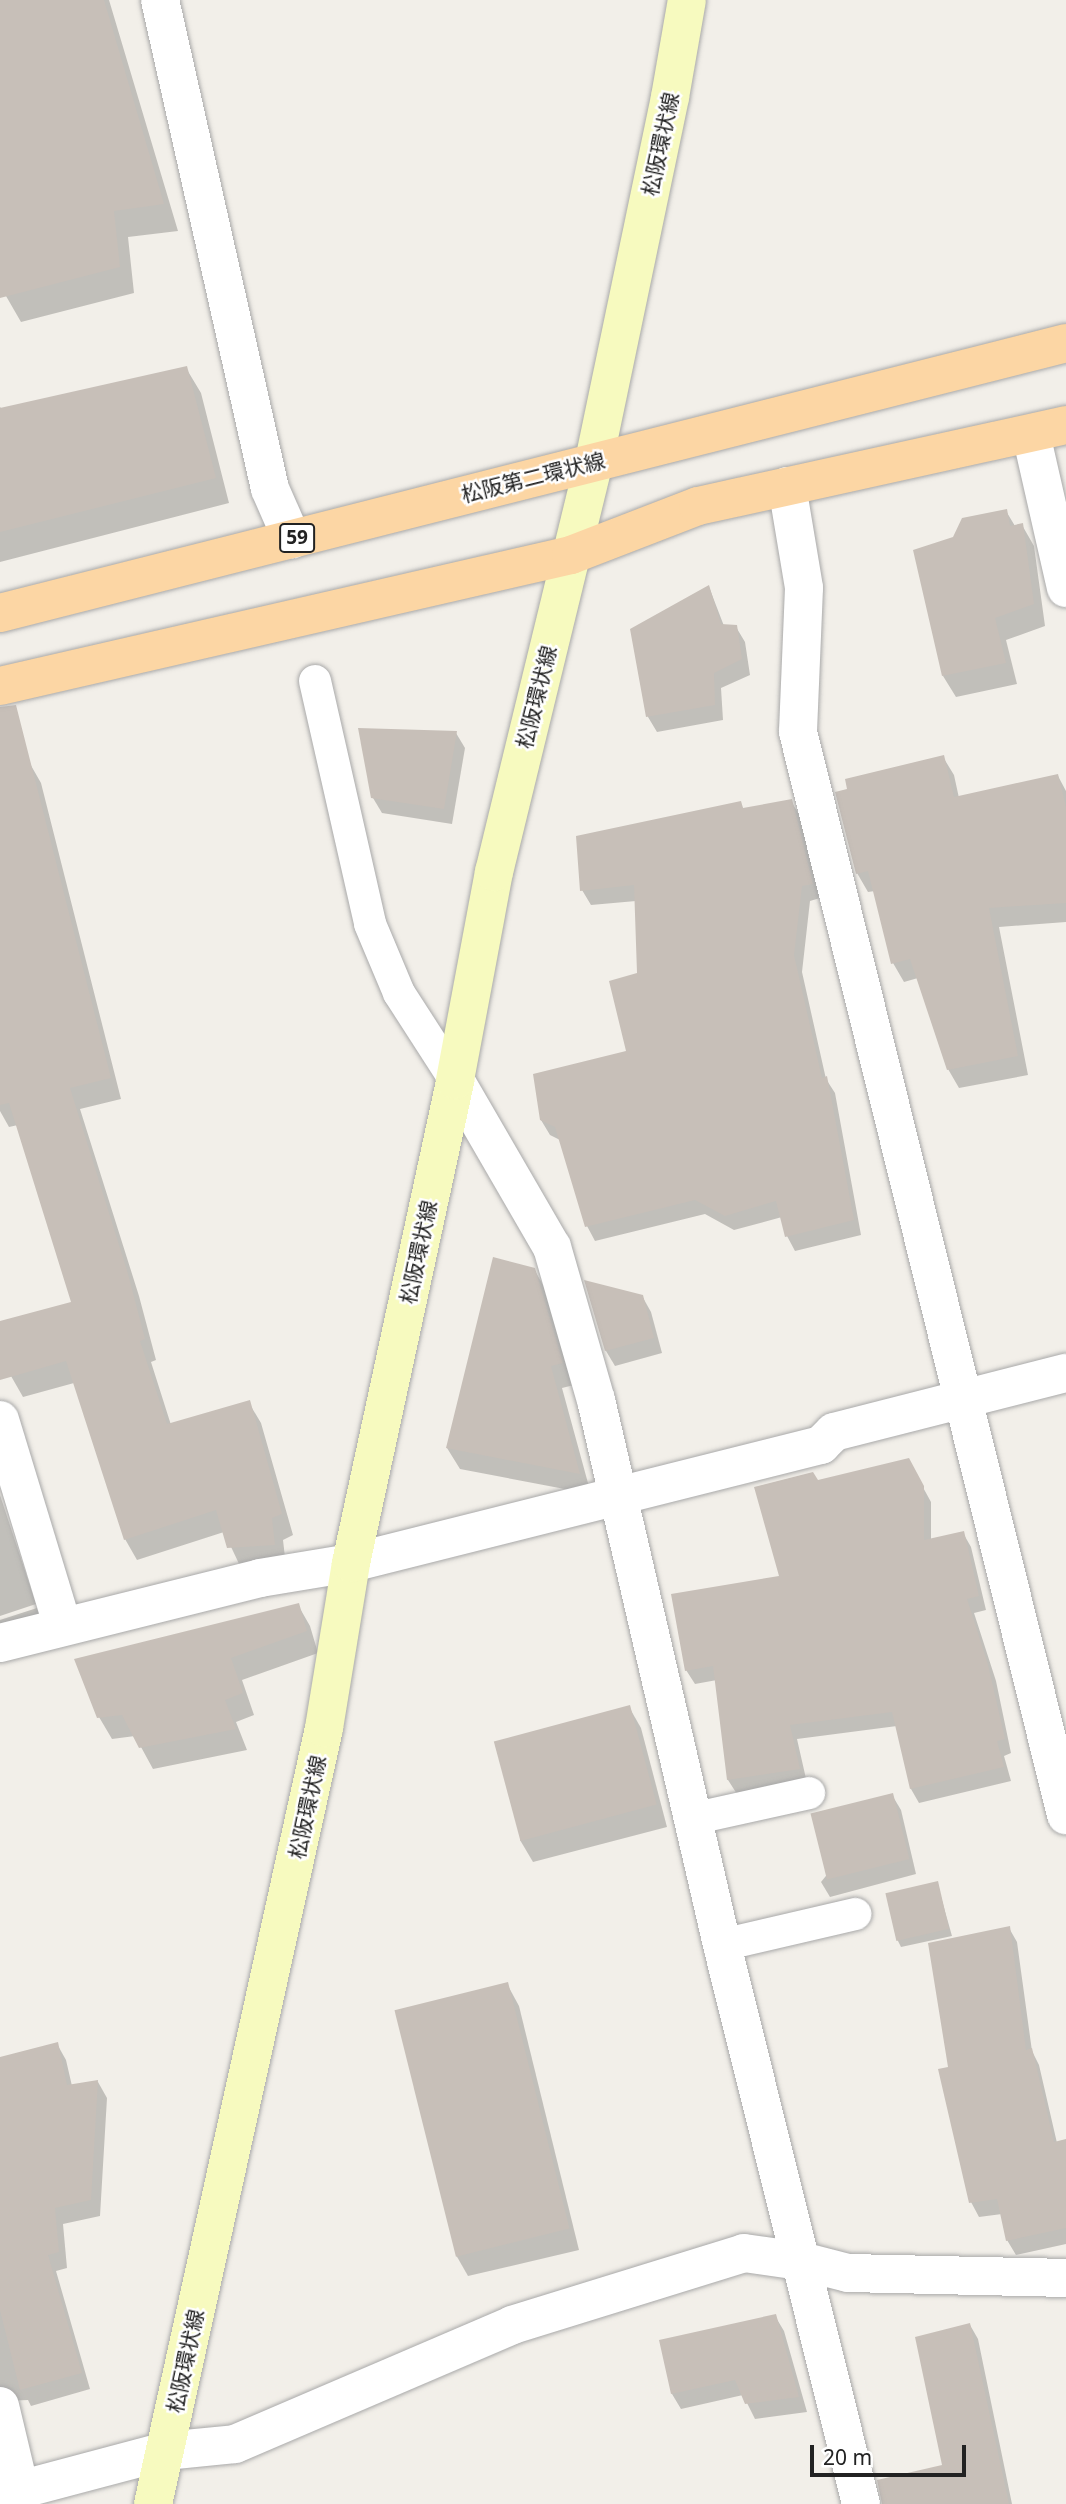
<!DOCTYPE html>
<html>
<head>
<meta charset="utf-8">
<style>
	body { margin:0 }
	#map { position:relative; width:1066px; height:2504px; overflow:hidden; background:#f2efe9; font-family:"Noto Sans","Noto Sans JP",sans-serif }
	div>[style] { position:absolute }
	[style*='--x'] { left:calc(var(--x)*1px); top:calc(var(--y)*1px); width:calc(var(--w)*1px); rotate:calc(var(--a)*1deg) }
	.shadow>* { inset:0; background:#0003 }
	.building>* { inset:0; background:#c7bfb8; transform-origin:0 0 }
	.roads { filter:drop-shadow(0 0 2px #a9a9a9) drop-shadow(0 0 2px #a9a9a9) }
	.lane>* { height:32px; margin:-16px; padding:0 16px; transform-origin:16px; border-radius:16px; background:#fff }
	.street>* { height:38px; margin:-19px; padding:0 19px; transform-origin:19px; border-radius:19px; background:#fff }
	.secondary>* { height:38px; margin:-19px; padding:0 19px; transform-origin:19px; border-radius:19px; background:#f7fabf }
	.primary>* { height:38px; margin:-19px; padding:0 19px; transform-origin:19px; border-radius:19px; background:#fcd6a4 }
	span { translate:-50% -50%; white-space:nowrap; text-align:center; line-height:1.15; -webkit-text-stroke:5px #fff; paint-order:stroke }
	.shield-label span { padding:2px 5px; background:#fff; border:2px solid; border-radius:5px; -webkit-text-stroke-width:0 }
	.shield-label { font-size:19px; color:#222; font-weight:700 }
	.street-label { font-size:21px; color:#222 }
	.scale { position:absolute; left:810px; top:2445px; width:156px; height:32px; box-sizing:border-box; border:4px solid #222; border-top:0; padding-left:9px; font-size:21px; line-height:24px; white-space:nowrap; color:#222; -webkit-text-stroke:5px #fff; paint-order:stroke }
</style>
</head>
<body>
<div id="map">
	<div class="shadow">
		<i style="clip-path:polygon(0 0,109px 0,178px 231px,128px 237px,134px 293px,21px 322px,6px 296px,0 273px)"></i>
		<i style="clip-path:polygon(186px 368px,201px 393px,229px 503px,0 562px,0 407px,2px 409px)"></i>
		<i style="clip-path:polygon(1006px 511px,1015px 526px,1022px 525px,1034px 546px,1045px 626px,1006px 640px,1017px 684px,956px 697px,943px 676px)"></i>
		<i style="clip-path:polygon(709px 587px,724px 626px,736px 627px,745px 642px,750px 675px,721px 688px,723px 720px,657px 732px,648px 717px,632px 629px)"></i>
		<i style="clip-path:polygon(456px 733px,465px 748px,452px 824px,382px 813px,373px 798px)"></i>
		<i style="clip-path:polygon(943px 757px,954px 775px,959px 798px,1058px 776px,1066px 791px,1066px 922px,999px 927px,1028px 1075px,959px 1088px,948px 1069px,918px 978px,904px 982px,893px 963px,875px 891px,868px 892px,857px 873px)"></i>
		<i style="clip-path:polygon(29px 762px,41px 783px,121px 1099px,80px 1109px,139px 1296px,156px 1360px,151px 1362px,171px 1425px,249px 1403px,261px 1423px,293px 1535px,283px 1540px,286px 1566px,241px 1568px,224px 1532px,137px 1560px,125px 1539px,74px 1383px,23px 1397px,11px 1376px,0 1340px,0 1323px,73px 1303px,18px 1125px,9px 1127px,0 1111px,0 770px)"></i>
		<i style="clip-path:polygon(791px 801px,800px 816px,820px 898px,810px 901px,802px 972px,826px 1079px,835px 1093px,861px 1235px,795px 1251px,787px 1236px,782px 1217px,734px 1230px,705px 1214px,595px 1241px,587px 1226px,560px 1140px,550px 1135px,541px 1120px,628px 1052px,639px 975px,636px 901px,591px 905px,582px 890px,740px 803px,744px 810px)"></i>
		<i style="clip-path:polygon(534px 1269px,547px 1292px,574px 1385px,562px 1388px,591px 1494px,460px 1469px,447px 1448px)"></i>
		<i style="clip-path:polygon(587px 1283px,642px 1296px,651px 1312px,662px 1353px,615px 1366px,606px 1351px)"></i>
		<i style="clip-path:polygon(908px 1460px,931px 1502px,931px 1540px,963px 1533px,971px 1547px,986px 1610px,974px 1613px,996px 1681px,1011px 1753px,1004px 1756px,1011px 1781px,919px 1803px,911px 1789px,897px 1726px,797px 1739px,807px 1783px,737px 1794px,728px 1780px,717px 1680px,695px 1684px,686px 1670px,781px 1578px,817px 1482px)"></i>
		<i style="clip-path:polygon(0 1495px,36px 1604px,0 1616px)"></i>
		<i style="clip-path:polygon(298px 1605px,310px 1626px,318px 1653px,242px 1680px,254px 1715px,236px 1722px,247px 1750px,153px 1769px,135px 1736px,112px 1739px,99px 1717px)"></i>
		<i style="clip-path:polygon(37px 1608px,41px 1622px,0 1636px,0 1620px)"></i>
		<i style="clip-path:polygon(629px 1707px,641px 1728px,667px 1827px,533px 1862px,520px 1840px)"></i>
		<i style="clip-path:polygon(892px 1795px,901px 1810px,916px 1874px,830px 1897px,821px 1882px)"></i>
		<i style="clip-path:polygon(937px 1883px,952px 1936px,901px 1947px,897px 1939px)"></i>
		<i style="clip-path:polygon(1009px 1928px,1017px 1942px,1032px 2051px,1039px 2065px,1057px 2143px,1066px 2141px,1066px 2244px,1016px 2255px,1007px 2240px,1002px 2214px,979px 2217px,971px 2202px,950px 2068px)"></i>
		<i style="clip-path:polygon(507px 1984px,519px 2006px,579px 2250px,468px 2276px,456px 2255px)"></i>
		<i style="clip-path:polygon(57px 2044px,66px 2060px,72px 2086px,98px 2082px,107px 2098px,100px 2216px,63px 2224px,67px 2268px,56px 2271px,90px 2389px,31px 2406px,28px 2400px,4px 2401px,0 2404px,0 2059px)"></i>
		<i style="clip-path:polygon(775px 2316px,784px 2331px,807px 2412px,755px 2419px,743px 2395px,681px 2409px,672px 2394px,661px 2341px)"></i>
		<i style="clip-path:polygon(970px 2325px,978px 2339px,1012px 2504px,923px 2504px,945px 2466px)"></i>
	</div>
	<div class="building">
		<i style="clip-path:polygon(0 0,104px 0,164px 204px,114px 211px,120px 267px,0 298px)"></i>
		<i style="clip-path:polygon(187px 366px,216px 478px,0 532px,0 408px)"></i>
		<i style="clip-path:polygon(1007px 509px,1010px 526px,1023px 523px,1034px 604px,995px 618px,1006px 663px,942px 676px,913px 550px,953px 537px,962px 518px)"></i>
		<i style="clip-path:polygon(709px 585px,721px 624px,737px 625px,742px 659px,714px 673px,715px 705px,646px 717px,630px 629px)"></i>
		<i style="clip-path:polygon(16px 705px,111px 1078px,70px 1088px,128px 1274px,145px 1339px,140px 1341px,167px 1424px,250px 1400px,282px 1514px,272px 1518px,275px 1545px,227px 1548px,216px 1510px,124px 1540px,66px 1361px,0 1380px,0 1321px,71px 1302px,9px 1103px,0 1105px,0 707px)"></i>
		<i style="clip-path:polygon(358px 728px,457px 731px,444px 809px,371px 798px)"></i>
		<i style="clip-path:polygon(944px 755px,954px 797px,1058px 774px,1066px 807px,1066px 903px,989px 908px,1018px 1056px,947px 1070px,910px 959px,891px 964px,868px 871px,856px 874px,835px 792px,847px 789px,845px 779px)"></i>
		<i style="clip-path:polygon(792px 799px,813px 884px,802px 886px,794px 955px,822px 1078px,827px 1076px,854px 1220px,785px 1237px,776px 1201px,725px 1216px,695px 1200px,585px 1227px,555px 1127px,540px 1120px,533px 1074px,626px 1051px,609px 981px,637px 973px,634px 885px,580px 891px,576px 836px,741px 801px,743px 808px)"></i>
		<i style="clip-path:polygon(493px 1257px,535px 1268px,563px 1363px,551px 1366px,580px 1474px,446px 1448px)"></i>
		<i style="clip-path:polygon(584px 1280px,643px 1295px,654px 1338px,605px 1351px)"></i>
		<i style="clip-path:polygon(909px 1458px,924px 1486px,924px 1540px,964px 1531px,979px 1596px,967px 1599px,988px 1665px,1005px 1739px,997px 1741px,1004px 1767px,910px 1789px,892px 1712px,790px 1725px,800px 1769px,727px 1780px,713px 1666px,685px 1671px,671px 1594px,779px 1576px,754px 1487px,813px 1472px,818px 1480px)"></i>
		<i style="clip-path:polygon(299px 1603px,307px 1631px,231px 1658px,243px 1693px,225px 1700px,236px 1729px,139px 1748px,122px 1715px,97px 1718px,74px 1659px)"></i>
		<i style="left:630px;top:1705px;width:103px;height:141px;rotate:75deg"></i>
		<i style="left:893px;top:1793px;width:68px;height:85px;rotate:76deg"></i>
		<i style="left:938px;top:1881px;width:49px;height:54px;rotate:77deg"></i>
		<i style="clip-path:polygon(1010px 1926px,1026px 2050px,1032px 2048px,1054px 2142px,1066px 2139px,1066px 2228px,1006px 2241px,997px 2199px,969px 2203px,938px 2069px,948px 2067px,928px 1943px)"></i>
		<i style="left:508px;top:1982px;width:254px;height:117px;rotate:76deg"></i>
		<i style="clip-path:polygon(58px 2042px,67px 2085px,98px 2080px,91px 2200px,55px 2208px,59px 2252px,48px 2255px,82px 2373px,20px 2390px,0 2310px,0 2057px)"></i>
		<i style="clip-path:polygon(776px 2314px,799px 2397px,745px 2404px,735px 2380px,671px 2394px,659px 2340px)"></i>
		<i style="clip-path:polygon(970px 2323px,1009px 2504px,882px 2504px,877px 2480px,942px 2465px,915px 2337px)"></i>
	</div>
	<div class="roads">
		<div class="lane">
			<i style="--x:315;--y:681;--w:249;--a:77.2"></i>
			<i style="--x:370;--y:924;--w:75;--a:67.2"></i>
			<i style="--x:399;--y:993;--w:103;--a:57.2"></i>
			<i style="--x:692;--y:1819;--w:120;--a:-12.5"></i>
			<i style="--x:722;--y:1945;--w:137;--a:-13.1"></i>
		</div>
		<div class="street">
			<i style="--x:160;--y:0;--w:501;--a:77.32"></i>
			<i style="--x:270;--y:489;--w:55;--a:66.3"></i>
			<i style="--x:1031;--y:434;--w:158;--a:77.2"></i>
			<i style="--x:787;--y:486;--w:103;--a:80.5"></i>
			<i style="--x:804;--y:588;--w:144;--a:92.4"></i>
			<i style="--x:798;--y:732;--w:1116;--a:76.1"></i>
			<i style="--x:455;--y:1080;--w:193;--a:59.9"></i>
			<i style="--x:552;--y:1247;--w:159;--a:74"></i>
			<i style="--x:596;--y:1400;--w:559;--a:76.98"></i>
			<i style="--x:722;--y:1945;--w:576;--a:76.04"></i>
			<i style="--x:0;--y:1420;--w:216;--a:73.1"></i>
			<i style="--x:0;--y:1643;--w:268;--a:-14"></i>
			<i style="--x:260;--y:1578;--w:92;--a:-9.4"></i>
			<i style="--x:351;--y:1563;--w:485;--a:-14.1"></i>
			<i style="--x:821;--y:1445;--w:18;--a:-45"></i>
			<i style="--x:834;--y:1432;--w:239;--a:-14.3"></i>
			<i style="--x:0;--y:2406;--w:86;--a:76.6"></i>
			<i style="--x:0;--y:2495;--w:171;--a:-14.9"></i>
			<i style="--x:165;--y:2451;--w:70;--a:-5.7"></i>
			<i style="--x:235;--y:2444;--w:301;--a:-23.2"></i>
			<i style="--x:512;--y:2325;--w:243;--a:-17.2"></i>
			<i style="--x:744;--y:2253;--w:58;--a:8"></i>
			<i style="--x:801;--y:2261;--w:49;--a:14.3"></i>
			<i style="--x:848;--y:2273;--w:218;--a:1.3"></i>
		</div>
		<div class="secondary">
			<i style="--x:153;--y:2504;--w:795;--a:-77.57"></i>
			<i style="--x:324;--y:1728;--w:167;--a:-80.7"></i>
			<i style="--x:351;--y:1563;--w:494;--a:-77.8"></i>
			<i style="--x:455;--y:1080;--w:212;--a:-79.4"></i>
			<i style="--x:494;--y:872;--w:423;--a:-76.3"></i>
			<i style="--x:594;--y:461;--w:372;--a:-78.2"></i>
			<i style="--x:670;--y:97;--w:98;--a:-80.1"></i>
		</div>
		<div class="primary">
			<i style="--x:0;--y:613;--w:1100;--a:-14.21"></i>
			<i style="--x:0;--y:686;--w:586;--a:-12.92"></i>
			<i style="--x:571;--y:555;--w:136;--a:-21.1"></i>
			<i style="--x:698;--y:506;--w:377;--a:-12.4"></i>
		</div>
	</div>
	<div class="shield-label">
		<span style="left:297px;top:538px">59</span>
	</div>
	<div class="street-label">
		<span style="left:660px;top:144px;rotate:-78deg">松阪環状線</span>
		<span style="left:533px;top:477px;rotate:-14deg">松阪第二環状線</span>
		<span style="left:536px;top:697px;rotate:-76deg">松阪環状線</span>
		<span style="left:418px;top:1252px;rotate:-78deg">松阪環状線</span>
		<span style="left:307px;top:1807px;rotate:-78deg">松阪環状線</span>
		<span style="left:185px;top:2361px;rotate:-78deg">松阪環状線</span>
	</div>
	<div class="scale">20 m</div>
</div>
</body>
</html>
